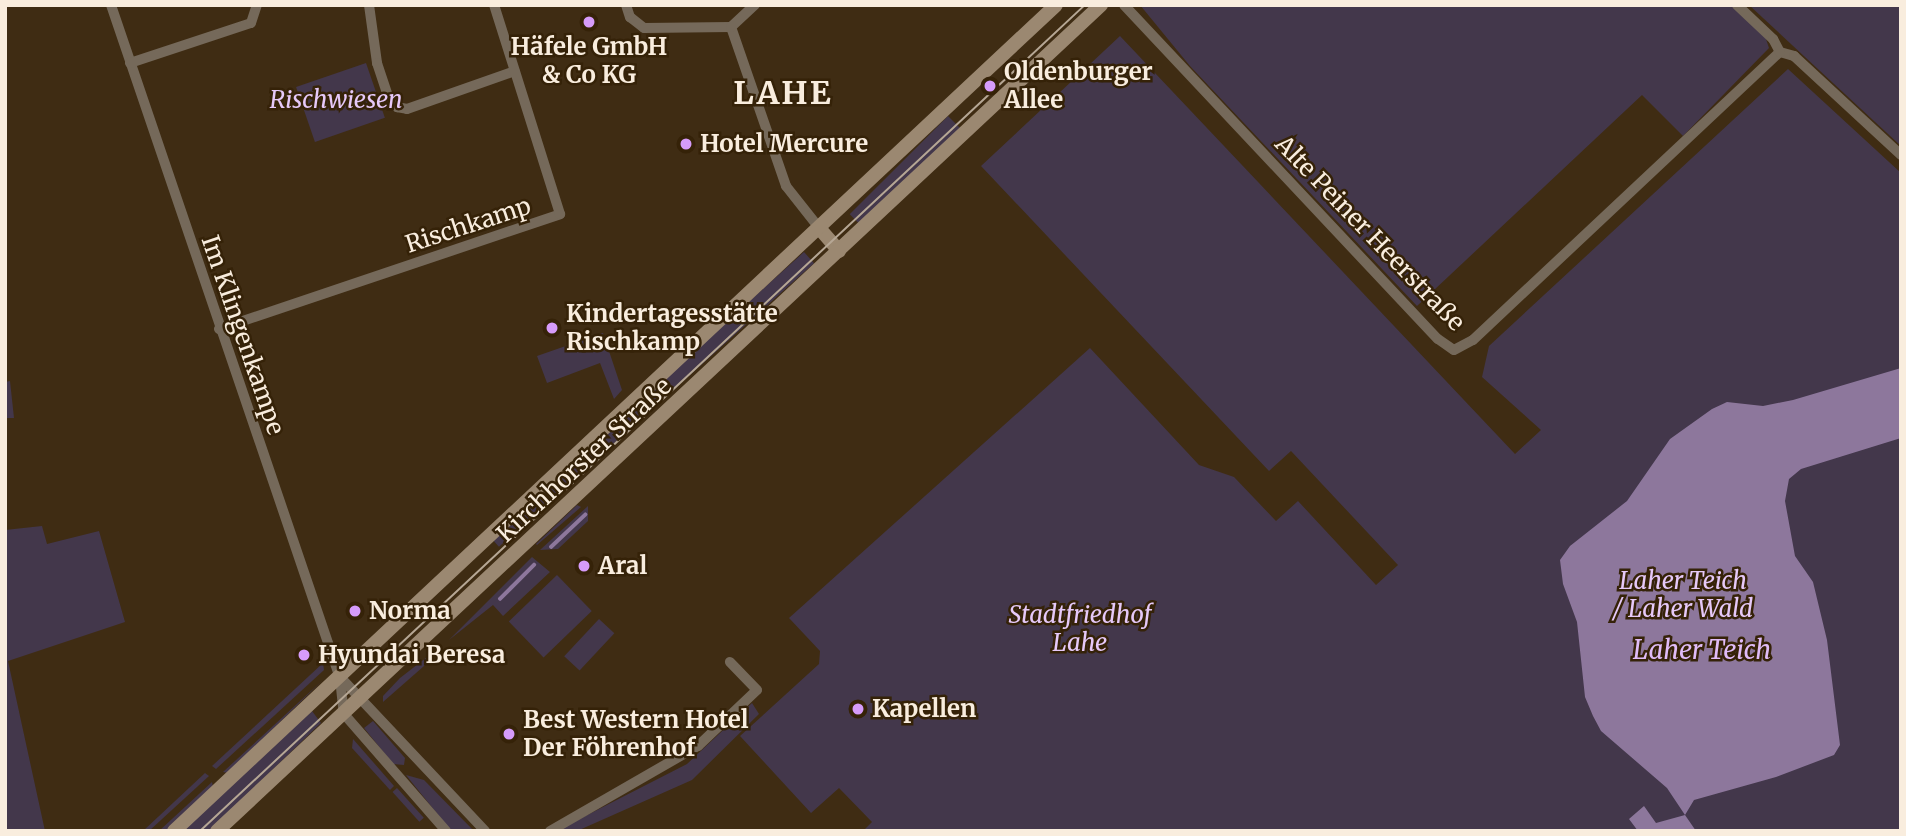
<!DOCTYPE html>
<html>
<head>
<meta charset="utf-8">
<style>
	body { margin:0 }
	#map { position:relative; width:1906px; height:836px; overflow:hidden; background:#3f2c13; font-family:Merriweather,serif }
	div>[style] { position:absolute }
	[style*='--x'] { left:calc(var(--x)*1px); top:calc(var(--y)*1px); width:calc(var(--w)*1px); rotate:calc(var(--a)*1deg) }
	.green>* { inset:0; background:#43374b; transform-origin:0 0 }
	.water>* { inset:0; background:#8d779c }
	.stream>* { height:3.5px; margin:-1.75px; padding:0 1.75px; transform-origin:1.75px; border-radius:1.75px; background:#8d779c }
	.street>* { height:10px; margin:-5px; padding:0 5px; transform-origin:5px; border-radius:5px; background:#75695a }
	.secondary>* { height:14px; margin:-7px; padding:0 7px; transform-origin:7px; border-radius:7px; background:#9b8871 }
	.tram>* { height:2px; margin:-1px; padding:0 1px; transform-origin:1px; border-radius:1px; background:#b6a795 }
	.dots>* { width:19px; height:19px; translate:-50% -50%; box-sizing:border-box; border:4px solid #352208; border-radius:50% }
	span { translate:-50% -50%; white-space:nowrap; text-align:center; line-height:1.15; -webkit-text-stroke:5px #352208; paint-order:stroke }
	.poi-label { font-size:24px; color:#f9edde; font-weight:700 }
	.left { translate:0 -50%; text-align:left }
	.park-label { font-size:24px; color:#e6c9f9; font-style:italic }
	.street-label { font-size:24px; color:#f9edde }
	.water-label { font-size:26px; color:#e0bcf8; font-style:italic }
	.district-label { font-size:32px; color:#f9edde; font-weight:700; letter-spacing:2px }
	.frame { position:absolute; inset:0; border:7px solid #f9edde; pointer-events:none }
</style>
</head>
<body>
<div id="map">
	<div class="green">
		<i style="clip-path:polygon(1140px 5px,1731px 5px,1765px 36px,1769px 48px,1683px 136px,1642px 95px,1417px 306px,1190px 66px)"></i>
		<i style="clip-path:polygon(1749px 5px,1901px 5px,1901px 146px)"></i>
		<i style="clip-path:polygon(1120px 36px,1515px 454px,1541px 430px,1482px 377px,1489px 346px,1788px 69px,1901px 173px,1901px 831px,863px 831px,872px 822px,839px 788px,811px 813px,740px 736px,819px 664px,820px 651px,789px 618px,1090px 348px,1199px 465px,1234px 477px,1276px 521px,1298px 501px,1376px 585px,1398px 565px,1291px 451px,1269px 471px,981px 166px)"></i>
		<i style="left:366px;top:63px;width:58px;height:74px;rotate:71deg"></i>
		<i style="left:948px;top:116px;width:18px;height:139px;rotate:45deg"></i>
		<i style="left:804px;top:252px;width:15px;height:424px;rotate:48deg"></i>
		<i style="clip-path:polygon(603px 333px,622px 390px,614px 399px,600px 363px,547px 383px,537px 356px)"></i>
		<i style="clip-path:polygon(10px 381px,14px 418px,5px 418px,5px 382px)"></i>
		<i style="clip-path:polygon(577px 505px,581px 507px,537px 545px,536px 544px)"></i>
		<i style="clip-path:polygon(588px 506px,588px 521px,558px 549px,540px 550px)"></i>
		<i style="clip-path:polygon(42px 526px,47px 544px,99px 531px,125px 622px,8px 661px,45px 831px,5px 831px,5px 530px)"></i>
		<i style="clip-path:polygon(532px 557px,550px 572px,503px 616px,493px 605px,449px 640px)"></i>
		<i style="left:557px;top:575px;width:50px;height:67px;rotate:46deg"></i>
		<i style="left:599px;top:619px;width:21px;height:51px;rotate:43deg"></i>
		<i style="clip-path:polygon(440px 647px,440px 652px,383px 702px,383px 696px,400px 678px)"></i>
		<i style="clip-path:polygon(323px 663px,324px 670px,216px 769px,212px 766px)"></i>
		<i style="clip-path:polygon(323px 680px,228px 773px,223px 772px)"></i>
		<i style="clip-path:polygon(752px 703px,759px 714px,692px 780px,577px 831px,556px 831px,687px 764px)"></i>
		<i style="clip-path:polygon(312px 711px,321px 723px,209px 831px,182px 831px)"></i>
		<i style="clip-path:polygon(373px 721px,405px 758px,404px 765px,393px 764px,364px 728px)"></i>
		<i style="clip-path:polygon(353px 739px,394px 786px,390px 790px,352px 748px)"></i>
		<i style="clip-path:polygon(205px 773px,209px 776px,149px 831px,143px 831px)"></i>
		<i style="clip-path:polygon(406px 775px,424px 780px,474px 831px,451px 831px)"></i>
		<i style="clip-path:polygon(212px 782px,213px 787px,166px 831px,159px 831px)"></i>
		<i style="left:397px;top:788px;width:40px;height:6px;rotate:48deg"></i>
	</div>
	<div class="water">
		<i style="clip-path:polygon(1901px 368px,1901px 438px,1801px 469px,1789px 479px,1785px 501px,1795px 556px,1813px 582px,1827px 640px,1840px 745px,1834px 755px,1776px 777px,1694px 800px,1685px 815px,1696px 831px,1638px 831px,1629px 819px,1644px 806px,1656px 823px,1685px 815px,1667px 788px,1601px 731px,1593px 716px,1585px 697px,1577px 622px,1563px 584px,1560px 560px,1570px 546px,1627px 501px,1670px 439px,1712px 409px,1727px 402px,1763px 406px,1793px 400px)"></i>
	</div>
	<div class="stream">
		<i style="--x:551;--y:547;--w:47;--a:-43.3"></i>
		<i style="--x:500;--y:599;--w:48;--a:-45"></i>
	</div>
	<div class="street">
		<i style="--x:111;--y:5;--w:711;--a:71.21"></i>
		<i style="--x:340;--y:678;--w:36;--a:84"></i>
		<i style="--x:344;--y:714;--w:155;--a:48.9"></i>
		<i style="--x:369;--y:5;--w:59;--a:82.1"></i>
		<i style="--x:377;--y:63;--w:41;--a:71.6"></i>
		<i style="--x:390;--y:102;--w:9;--a:36"></i>
		<i style="--x:397;--y:107;--w:10;--a:11"></i>
		<i style="--x:407;--y:109;--w:114;--a:-19.4"></i>
		<i style="--x:626;--y:5;--w:13;--a:72"></i>
		<i style="--x:630;--y:17;--w:18;--a:38"></i>
		<i style="--x:644;--y:28;--w:87;--a:-0.7"></i>
		<i style="--x:1124;--y:5;--w:458;--a:46.8"></i>
		<i style="--x:1438;--y:339;--w:19;--a:35"></i>
		<i style="--x:1454;--y:350;--w:21;--a:-28"></i>
		<i style="--x:1473;--y:340;--w:421;--a:-43.2"></i>
		<i style="--x:1780;--y:52;--w:15;--a:16"></i>
		<i style="--x:1794;--y:56;--w:146;--a:42.8"></i>
		<i style="--x:1737;--y:5;--w:50;--a:43.4"></i>
		<i style="--x:1773;--y:39;--w:15;--a:62"></i>
		<i style="--x:731;--y:27;--w:168;--a:70.9"></i>
		<i style="--x:786;--y:186;--w:55;--a:51.7"></i>
		<i style="--x:731;--y:27;--w:33;--a:-43"></i>
		<i style="--x:130;--y:63;--w:127;--a:-18.3"></i>
		<i style="--x:251;--y:23;--w:19;--a:-72"></i>
		<i style="--x:219;--y:329;--w:360;--a:-18.6"></i>
		<i style="--x:560;--y:214;--w:219;--a:-107.5"></i>
		<i style="--x:341;--y:678;--w:210;--a:46.7"></i>
		<i style="--x:550;--y:831;--w:171;--a:-29.9"></i>
		<i style="--x:698;--y:746;--w:81;--a:-43.5"></i>
		<i style="--x:757;--y:690;--w:39;--a:-134"></i>
	</div>
	<div class="secondary">
		<i style="--x:820;--y:229;--w:29;--a:49"></i>
		<i style="--x:174;--y:831;--w:1208;--a:-43.12"></i>
		<i style="--x:217;--y:831;--w:1210;--a:-43.06"></i>
	</div>
	<div class="tram">
		<i style="--x:200;--y:831;--w:1211;--a:-43.03"></i>
	</div>
	<div class="dots">
		<i style="left:589px;top:22px;background:#d69bfa"></i>
		<i style="left:990px;top:86px;background:#d69bfa"></i>
		<i style="left:686px;top:144px;background:#d69bfa"></i>
		<i style="left:552px;top:328px;background:#d69bfa"></i>
		<i style="left:584px;top:566px;background:#d69bfa"></i>
		<i style="left:355px;top:611px;background:#d69bfa"></i>
		<i style="left:304px;top:655px;background:#d69bfa"></i>
		<i style="left:858px;top:709px;background:#d69bfa"></i>
		<i style="left:509px;top:734px;background:#d69bfa"></i>
	</div>
	<div class="poi-label">
		<span style="left:589px;top:61px">Häfele GmbH<br>&amp; Co KG</span>
		<span class="left" style="left:1004px;top:86px">Oldenburger<br>Allee</span>
		<span class="left" style="left:700px;top:144px">Hotel Mercure</span>
		<span class="left" style="left:566px;top:328px">Kindertagesstätte<br>Rischkamp</span>
		<span class="left" style="left:598px;top:566px">Aral</span>
		<span class="left" style="left:369px;top:611px">Norma</span>
		<span class="left" style="left:318px;top:655px">Hyundai Beresa</span>
		<span class="left" style="left:872px;top:709px">Kapellen</span>
		<span class="left" style="left:523px;top:734px">Best Western Hotel<br>Der Föhrenhof</span>
	</div>
	<div class="park-label">
		<span style="left:336px;top:100px">Rischwiesen</span>
		<span style="left:1683px;top:595px">Laher Teich<br>/ Laher Wald</span>
		<span style="left:1080px;top:629px">Stadtfriedhof<br>Lahe</span>
	</div>
	<div class="street-label">
		<span style="left:468px;top:225px;rotate:-18deg">Rischkamp</span>
		<span style="left:1370px;top:233px;rotate:46deg">Alte Peiner Heerstraße</span>
		<span style="left:243px;top:335px;rotate:71deg">Im Klingenkampe</span>
		<span style="left:584px;top:460px;rotate:-43deg">Kirchhorster Straße</span>
	</div>
	<div class="water-label">
		<span style="left:1702px;top:650px">Laher Teich</span>
	</div>
	<div class="district-label">
		<span style="left:783px;top:93px">LAHE</span>
	</div>
	<div class="frame"></div>
</div>
</body>
</html>
